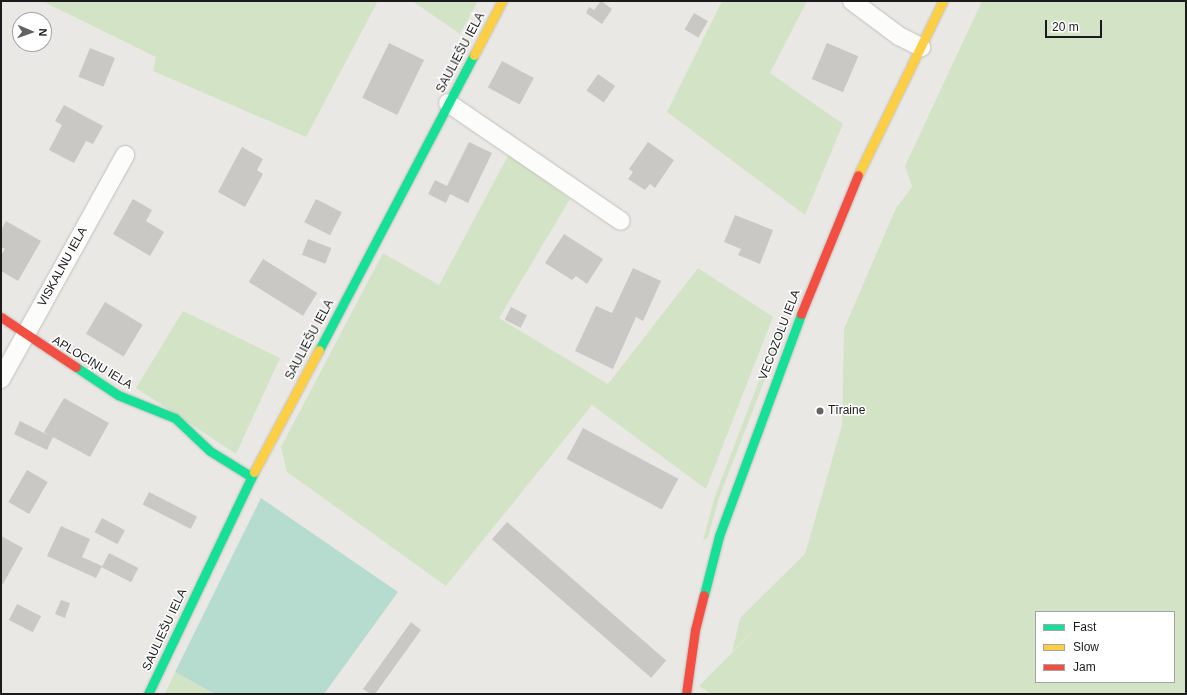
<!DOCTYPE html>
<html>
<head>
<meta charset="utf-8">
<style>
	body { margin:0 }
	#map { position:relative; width:1187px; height:695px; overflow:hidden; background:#eae8e4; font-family:Arial,sans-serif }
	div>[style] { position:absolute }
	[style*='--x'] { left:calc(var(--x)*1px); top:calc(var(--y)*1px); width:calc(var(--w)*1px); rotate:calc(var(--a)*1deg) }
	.grass>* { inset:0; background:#d3e4c6 }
	.pitch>* { inset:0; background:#b5dccf }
	.building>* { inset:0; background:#cac8c5; transform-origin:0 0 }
	.roads { filter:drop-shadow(0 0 1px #c1c0be) drop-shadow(0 0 1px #c1c0be) }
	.street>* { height:18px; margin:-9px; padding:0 9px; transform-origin:9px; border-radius:9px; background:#fcfcfb }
	.fast>* { height:9px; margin:-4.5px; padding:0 4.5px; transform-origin:4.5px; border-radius:4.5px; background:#16e098 }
	.slow>* { height:9px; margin:-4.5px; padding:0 4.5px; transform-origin:4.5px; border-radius:4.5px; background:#ffcf43 }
	.jam>* { height:9px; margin:-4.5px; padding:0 4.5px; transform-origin:4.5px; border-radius:4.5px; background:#f24e42 }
	.dots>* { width:11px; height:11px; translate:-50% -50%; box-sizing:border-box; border:2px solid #fff; border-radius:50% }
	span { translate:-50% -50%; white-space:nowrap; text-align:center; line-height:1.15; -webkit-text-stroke:3px #fff; paint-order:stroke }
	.street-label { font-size:12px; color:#1b1b1b }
	.poi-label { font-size:12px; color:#1b1b1b }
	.left { translate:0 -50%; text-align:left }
	.frame { position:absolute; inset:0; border:2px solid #1b1b1b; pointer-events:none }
	.legend { position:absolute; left:1035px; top:611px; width:140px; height:72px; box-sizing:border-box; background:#fff; border:1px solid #a4a4a4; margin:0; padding:5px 7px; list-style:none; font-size:12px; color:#1b1b1b }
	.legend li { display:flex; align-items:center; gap:8px; height:20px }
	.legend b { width:20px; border:1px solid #a4a4a4 }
	.north { position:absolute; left:12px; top:12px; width:40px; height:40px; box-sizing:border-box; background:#fff; border:1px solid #a4a4a4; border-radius:50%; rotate:92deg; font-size:11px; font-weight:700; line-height:16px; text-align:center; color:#1b1b1b }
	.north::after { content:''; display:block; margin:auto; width:14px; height:18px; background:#636361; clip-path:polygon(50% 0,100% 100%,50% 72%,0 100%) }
	.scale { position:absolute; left:1045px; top:20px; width:57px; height:18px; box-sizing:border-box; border:2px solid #1b1b1b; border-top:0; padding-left:5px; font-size:12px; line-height:14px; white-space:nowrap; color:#1b1b1b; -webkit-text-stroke:3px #fff; paint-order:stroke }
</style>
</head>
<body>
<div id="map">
	<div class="grass">
		<i style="clip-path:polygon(42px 1px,378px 1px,306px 137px,153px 71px,156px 57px)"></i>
		<i style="clip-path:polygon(412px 1px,478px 1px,460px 34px)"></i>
		<i style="clip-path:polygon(722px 1px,807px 1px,770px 73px,843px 124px,805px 215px,667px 112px)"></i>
		<i style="clip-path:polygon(evenodd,982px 1px,1186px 1px,1186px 694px,711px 694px,699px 686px,762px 623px,732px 652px,740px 618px,805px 554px,842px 425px,844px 329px,896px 208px,912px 187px,905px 166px,982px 1px,1036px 612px,1174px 612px,1174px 682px,1036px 682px,1036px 612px)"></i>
		<i style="clip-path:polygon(509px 154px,570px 199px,499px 318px,608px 384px,698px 268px,773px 317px,706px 489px,592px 405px,446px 586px,287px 472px,281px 447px,383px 253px,439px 285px)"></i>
		<i style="clip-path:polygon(183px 311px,280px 358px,236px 454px,136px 388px)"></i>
		<i style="clip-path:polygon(781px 323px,784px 330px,719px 498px,708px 538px,703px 540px,715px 496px)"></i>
		<i style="clip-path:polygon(175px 672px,215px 694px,165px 694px)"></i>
	</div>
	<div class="pitch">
		<i style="clip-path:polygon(261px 498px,398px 592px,324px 694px,215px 694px,175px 672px)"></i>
	</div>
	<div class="building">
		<i style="clip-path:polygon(601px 1px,612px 9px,602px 24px,586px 13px,589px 7px,594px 10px)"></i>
		<i style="left:694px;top:13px;width:16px;height:19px;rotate:30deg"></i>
		<i style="left:389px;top:43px;width:39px;height:61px;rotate:26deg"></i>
		<i style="left:827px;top:43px;width:34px;height:39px;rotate:23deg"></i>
		<i style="left:90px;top:48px;width:27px;height:31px;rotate:22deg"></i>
		<i style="left:502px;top:61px;width:36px;height:30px;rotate:28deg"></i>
		<i style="left:598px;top:74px;width:21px;height:20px;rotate:35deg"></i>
		<i style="clip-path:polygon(64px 105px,103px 126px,93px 144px,86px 141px,74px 163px,49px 150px,62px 125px,55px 121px)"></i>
		<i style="clip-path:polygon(469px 142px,492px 153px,468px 203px,450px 194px,446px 203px,428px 194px,435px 180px,447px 186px)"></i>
		<i style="clip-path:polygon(648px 142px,674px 160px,655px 188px,650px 184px,645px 190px,628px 179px,633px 172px,629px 169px)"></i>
		<i style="clip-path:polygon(242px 147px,263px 159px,257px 170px,263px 174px,245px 207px,218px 192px)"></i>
		<i style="clip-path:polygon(133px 199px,152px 210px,146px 221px,164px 232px,150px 256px,113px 234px)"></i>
		<i style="left:316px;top:199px;width:29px;height:26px;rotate:27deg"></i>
		<i style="clip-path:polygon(735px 215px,773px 230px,760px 264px,738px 255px,741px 249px,724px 242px)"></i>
		<i style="clip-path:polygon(6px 221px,41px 241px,18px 281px,1px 271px,1px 255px,5px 249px,1px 247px,1px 230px)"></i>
		<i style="clip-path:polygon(564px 234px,603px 259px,587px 284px,576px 276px,572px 280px,545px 263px)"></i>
		<i style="left:308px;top:239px;width:25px;height:17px;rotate:21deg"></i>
		<i style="left:263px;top:259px;width:64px;height:27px;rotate:32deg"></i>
		<i style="clip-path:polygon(633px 268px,661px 281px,643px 321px,636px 317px,613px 369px,575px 351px,596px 306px,612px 313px)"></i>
		<i style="left:105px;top:302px;width:44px;height:37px;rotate:31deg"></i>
		<i style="left:511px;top:307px;width:18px;height:14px;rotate:27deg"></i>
		<i style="clip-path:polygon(64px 398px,109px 423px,90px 457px,53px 437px,47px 450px,14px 434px,20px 421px,48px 435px,44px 432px)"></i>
		<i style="left:583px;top:428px;width:108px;height:35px;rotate:28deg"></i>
		<i style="left:27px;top:470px;width:24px;height:37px;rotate:30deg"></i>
		<i style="left:149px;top:492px;width:54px;height:14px;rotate:27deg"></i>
		<i style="left:102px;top:518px;width:26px;height:16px;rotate:28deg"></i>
		<i style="left:507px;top:522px;width:211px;height:23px;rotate:41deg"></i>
		<i style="clip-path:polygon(61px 526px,90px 539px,82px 557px,102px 566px,96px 578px,47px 556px)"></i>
		<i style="clip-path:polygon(1px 536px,23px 548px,3px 584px,1px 583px)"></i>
		<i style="left:109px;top:553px;width:33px;height:16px;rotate:27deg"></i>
		<i style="clip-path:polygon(61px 600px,70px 603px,65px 618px,55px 614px)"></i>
		<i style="left:17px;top:604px;width:27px;height:18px;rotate:27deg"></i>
		<i style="clip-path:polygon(411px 622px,421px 630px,375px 694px,371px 694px,363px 689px)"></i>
	</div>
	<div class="roads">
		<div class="street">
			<i style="--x:852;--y:1;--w:59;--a:36.7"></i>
			<i style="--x:899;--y:36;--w:25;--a:27"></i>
			<i style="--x:448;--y:103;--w:209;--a:34.3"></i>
			<i style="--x:1;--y:379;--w:256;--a:-61"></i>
		</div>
		<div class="fast">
			<i style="--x:319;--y:350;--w:333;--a:-62.3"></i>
			<i style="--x:76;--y:367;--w:50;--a:33.7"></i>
			<i style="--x:118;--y:395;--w:61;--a:22"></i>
			<i style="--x:175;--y:418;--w:48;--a:43.3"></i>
			<i style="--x:210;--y:451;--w:49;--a:31.8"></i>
			<i style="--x:704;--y:595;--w:61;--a:-75.7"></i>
			<i style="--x:719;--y:536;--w:237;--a:-69.7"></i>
			<i style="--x:148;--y:694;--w:246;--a:-64.5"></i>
		</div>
		<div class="slow">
			<i style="--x:474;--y:55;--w:61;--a:-62.6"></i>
			<i style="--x:858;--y:175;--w:194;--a:-64"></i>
			<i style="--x:254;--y:472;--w:138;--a:-62"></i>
		</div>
		<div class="jam">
			<i style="--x:801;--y:314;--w:150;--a:-67.7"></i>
			<i style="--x:1;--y:317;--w:90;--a:33.7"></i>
			<i style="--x:686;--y:694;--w:65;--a:-82"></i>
			<i style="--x:695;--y:630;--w:36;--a:-76"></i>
		</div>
	</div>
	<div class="dots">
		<i style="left:820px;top:411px;background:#636361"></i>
	</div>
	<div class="street-label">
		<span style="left:461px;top:53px;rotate:-62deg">SAULIEŠU IELA</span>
		<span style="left:63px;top:267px;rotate:-61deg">VISKALNU IELA</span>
		<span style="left:780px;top:335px;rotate:-69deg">VECOZOLU IELA</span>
		<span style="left:310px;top:340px;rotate:-62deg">SAULIEŠU IELA</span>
		<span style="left:92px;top:363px;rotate:31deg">APLOCIŅU IELA</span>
		<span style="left:165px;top:630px;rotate:-65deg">SAULIEŠU IELA</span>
	</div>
	<div class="poi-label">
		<span class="left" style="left:828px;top:411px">Tīraine</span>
	</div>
	<div class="frame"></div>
	<ul class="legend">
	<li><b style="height:5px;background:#16e098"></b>Fast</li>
	<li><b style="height:5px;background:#ffcf43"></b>Slow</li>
	<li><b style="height:5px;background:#f24e42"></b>Jam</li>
	</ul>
	<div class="north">N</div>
	<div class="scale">20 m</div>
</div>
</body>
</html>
